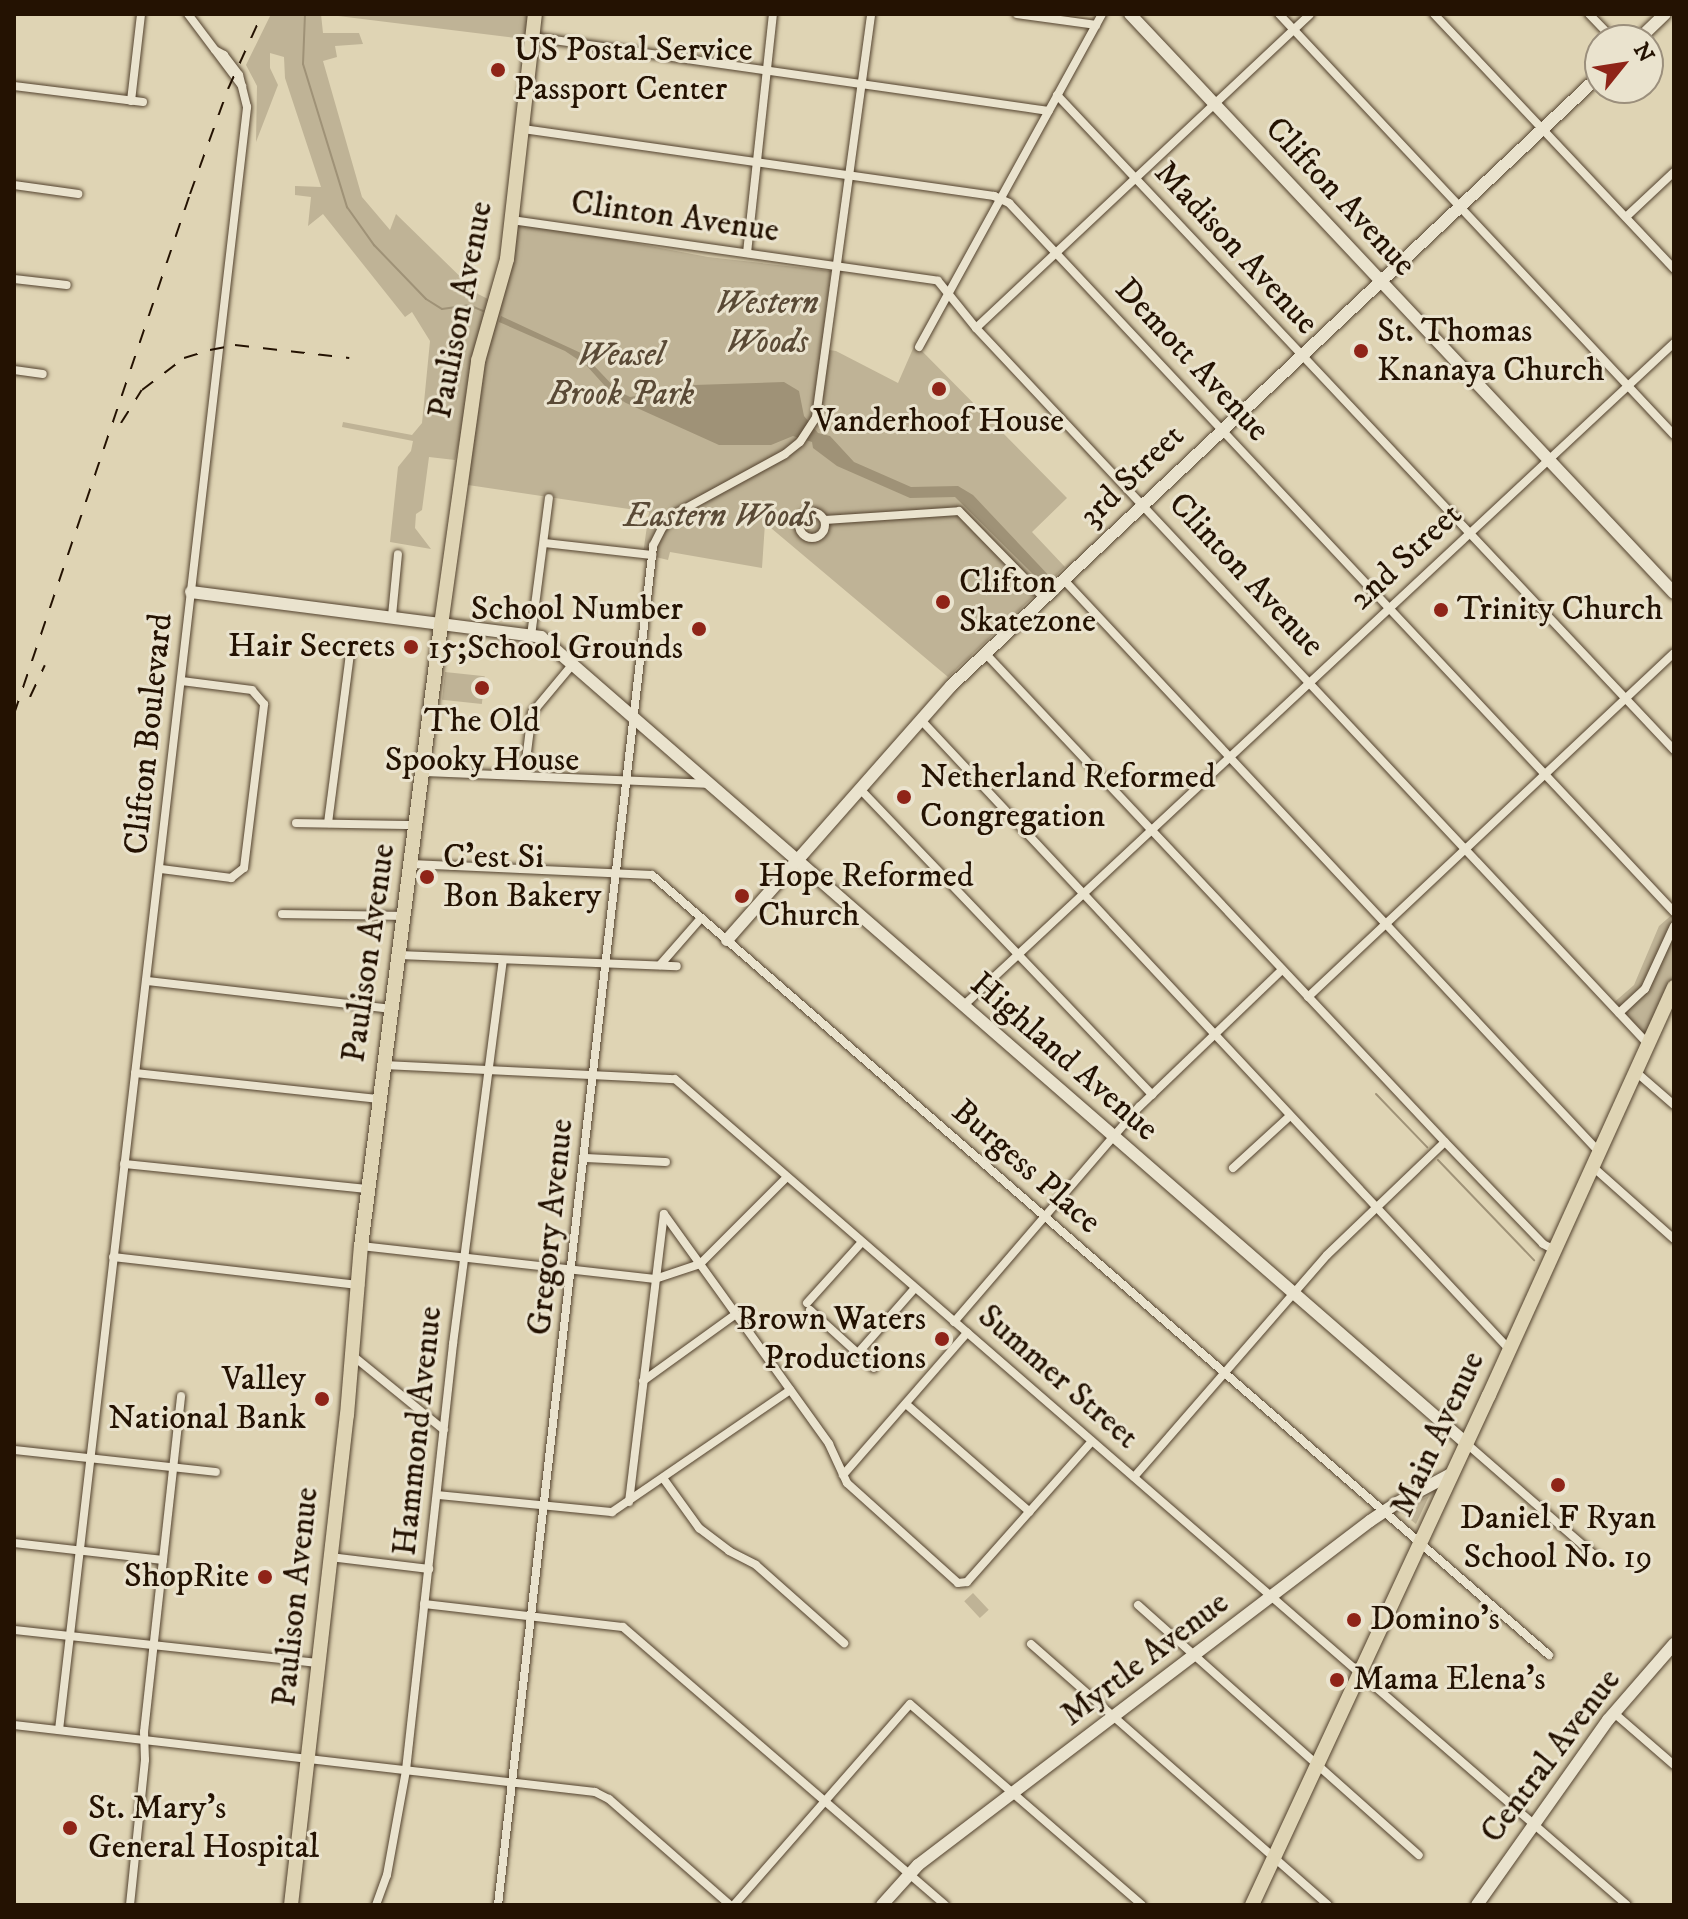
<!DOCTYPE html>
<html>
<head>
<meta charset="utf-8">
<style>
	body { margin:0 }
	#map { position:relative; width:1688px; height:1919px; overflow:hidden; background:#dfd4b4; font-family:"IM FELL DW Pica",serif }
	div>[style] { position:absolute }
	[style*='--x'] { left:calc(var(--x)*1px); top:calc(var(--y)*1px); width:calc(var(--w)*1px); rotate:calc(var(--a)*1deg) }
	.green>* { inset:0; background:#bfb396; transform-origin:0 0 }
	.water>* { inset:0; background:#9f9277 }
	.stream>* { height:2px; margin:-1px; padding:0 1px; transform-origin:1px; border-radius:1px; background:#9f9277 }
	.roads { filter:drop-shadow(0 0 2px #53422e) drop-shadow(0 0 2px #53422e) }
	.street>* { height:8px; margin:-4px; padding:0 4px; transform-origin:4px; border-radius:4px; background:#eae3ce }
	.street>.ring { margin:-4px; padding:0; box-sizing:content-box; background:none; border:8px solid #eae3ce; border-radius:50% }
	.secondary>* { height:12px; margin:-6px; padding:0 6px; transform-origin:6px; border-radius:6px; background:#eae3ce }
	.primary>* { height:14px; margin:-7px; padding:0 7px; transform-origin:7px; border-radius:7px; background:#dfd4b4 }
	.rail>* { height:2px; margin-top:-1px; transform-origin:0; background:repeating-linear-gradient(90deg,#241202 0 14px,transparent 0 28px) }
	.dots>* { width:22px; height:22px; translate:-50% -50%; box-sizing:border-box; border:4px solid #eae3ce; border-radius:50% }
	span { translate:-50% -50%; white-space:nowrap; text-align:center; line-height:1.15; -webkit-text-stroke:6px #eae3ce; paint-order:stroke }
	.poi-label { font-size:34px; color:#241202 }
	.left { translate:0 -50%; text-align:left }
	.right { translate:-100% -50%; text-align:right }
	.street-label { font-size:34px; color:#241202 }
	.park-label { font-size:34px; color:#5a4a36; font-style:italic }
	.frame { position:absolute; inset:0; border:16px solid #241202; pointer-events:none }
	.north { position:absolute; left:1584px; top:24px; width:80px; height:80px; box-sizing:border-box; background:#eae3ce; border:2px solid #9b8f7c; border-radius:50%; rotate:60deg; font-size:22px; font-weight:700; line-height:32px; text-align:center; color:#241202 }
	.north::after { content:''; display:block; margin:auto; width:28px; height:36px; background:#8f2418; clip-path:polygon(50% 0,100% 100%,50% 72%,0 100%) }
</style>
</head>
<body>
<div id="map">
	<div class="green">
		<i style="clip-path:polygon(271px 14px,321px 14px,323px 33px,359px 33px,363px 44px,335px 46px,337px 57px,323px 61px,362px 197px,390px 230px,396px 214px,478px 294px,488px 299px,512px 220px,708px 257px,831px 271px,822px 349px,836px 351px,898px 383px,915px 344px,1067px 498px,1032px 532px,1065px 567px,948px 677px,765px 523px,762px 568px,670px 552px,668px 560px,643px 554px,649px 512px,468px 485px,476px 369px,455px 460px,429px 457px,422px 510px,416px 514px,415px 528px,431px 549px,390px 542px,398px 467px,411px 451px,413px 441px,342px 427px,343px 422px,412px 435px,422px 423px,430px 341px,412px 312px,405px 317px,323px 214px,308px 226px,311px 197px,295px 195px,295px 186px,321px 187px,285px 78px,284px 57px,270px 53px,270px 68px,278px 85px,256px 142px,257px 86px,246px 65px)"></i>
		<i style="clip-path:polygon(322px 14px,535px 14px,532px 40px)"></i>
		<i style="left:445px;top:672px;width:40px;height:28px;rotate:6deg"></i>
		<i style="clip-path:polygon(1674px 913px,1674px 987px,1648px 1044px,1611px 1005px,1634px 985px,1659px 926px)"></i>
		<i style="clip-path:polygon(1429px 1496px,1416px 1524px,1398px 1510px)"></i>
		<i style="left:973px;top:1593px;width:23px;height:12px;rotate:47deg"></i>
	</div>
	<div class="water">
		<i style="clip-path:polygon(501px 316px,583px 354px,618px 391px,630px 397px,694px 385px,784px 382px,799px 391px,804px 416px,818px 433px,830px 436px,854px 462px,911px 487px,958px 486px,973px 495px,1052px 579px,1045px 586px,955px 497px,910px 498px,837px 466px,813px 448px,812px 442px,793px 436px,771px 445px,719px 445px,626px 403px,614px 396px,586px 365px,565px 351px,499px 322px)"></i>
	</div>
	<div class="stream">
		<i style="--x:305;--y:14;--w:50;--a:92.3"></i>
		<i style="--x:303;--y:64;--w:150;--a:72.9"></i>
		<i style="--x:347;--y:207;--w:47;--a:54.6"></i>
		<i style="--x:374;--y:245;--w:75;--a:46.1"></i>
		<i style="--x:426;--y:299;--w:19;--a:32"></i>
		<i style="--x:442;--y:309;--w:27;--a:-8"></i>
		<i style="--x:469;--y:305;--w:15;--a:23"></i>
		<i style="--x:1376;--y:1094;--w:74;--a:46.1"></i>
		<i style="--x:1438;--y:1160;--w:139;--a:46.2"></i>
	</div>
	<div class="roads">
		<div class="street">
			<i style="--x:188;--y:14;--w:90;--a:53.1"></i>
			<i style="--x:1017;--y:14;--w:80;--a:7.9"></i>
			<i style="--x:1279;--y:14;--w:577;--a:46.82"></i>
			<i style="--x:1434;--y:14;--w:350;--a:46.7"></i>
			<i style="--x:1589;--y:14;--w:36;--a:46"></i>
			<i style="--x:533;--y:37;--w:521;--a:8.16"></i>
			<i style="--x:14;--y:86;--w:130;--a:7.1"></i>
			<i style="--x:1057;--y:95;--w:900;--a:46.71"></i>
			<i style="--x:131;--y:101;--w:88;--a:-83.4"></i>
			<i style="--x:523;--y:129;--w:476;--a:8.1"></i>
			<i style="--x:994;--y:196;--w:17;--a:25"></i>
			<i style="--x:1009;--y:203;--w:972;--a:46.83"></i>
			<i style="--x:14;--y:185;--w:65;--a:8"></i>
			<i style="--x:1626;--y:217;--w:66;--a:-43.2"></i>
			<i style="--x:512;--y:220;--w:430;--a:8.1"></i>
			<i style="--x:938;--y:281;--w:60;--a:51"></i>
			<i style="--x:976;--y:328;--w:982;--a:46.82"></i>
			<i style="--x:747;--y:253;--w:240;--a:-83.8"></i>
			<i style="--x:14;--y:279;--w:53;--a:6.5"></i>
			<i style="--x:976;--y:328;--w:458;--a:-43.2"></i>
			<i style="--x:919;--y:347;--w:380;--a:-61.2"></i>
			<i style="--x:14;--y:370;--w:29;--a:8"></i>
			<i class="ring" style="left:799px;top:512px;width:18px;height:18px"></i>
			<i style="--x:825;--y:520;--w:134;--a:-3.8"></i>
			<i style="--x:959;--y:511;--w:122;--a:45.7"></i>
			<i style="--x:544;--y:543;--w:109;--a:6.3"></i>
			<i style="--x:1064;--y:580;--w:783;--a:46.91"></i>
			<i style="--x:392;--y:616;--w:62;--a:-84.5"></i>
			<i style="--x:531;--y:636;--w:139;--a:-82.6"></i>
			<i style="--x:985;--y:653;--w:671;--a:46.75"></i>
			<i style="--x:1445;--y:1142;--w:141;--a:46.1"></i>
			<i style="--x:1543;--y:1244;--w:13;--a:27"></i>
			<i style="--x:921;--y:720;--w:862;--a:46.93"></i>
			<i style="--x:423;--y:772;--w:285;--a:2.4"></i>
			<i style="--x:524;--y:776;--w:64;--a:-82.8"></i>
			<i style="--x:532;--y:713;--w:62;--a:-50.2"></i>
			<i style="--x:860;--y:789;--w:423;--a:46.3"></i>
			<i style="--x:296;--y:823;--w:120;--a:1"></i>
			<i style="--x:328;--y:823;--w:170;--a:-82.6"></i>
			<i style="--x:411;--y:864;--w:241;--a:2.6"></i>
			<i style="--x:652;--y:875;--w:1189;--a:41.01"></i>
			<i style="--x:161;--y:869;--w:71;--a:7.3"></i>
			<i style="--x:231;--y:878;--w:16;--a:-38"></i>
			<i style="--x:244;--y:868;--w:165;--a:-83"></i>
			<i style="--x:264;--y:704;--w:18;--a:-131"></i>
			<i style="--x:252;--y:690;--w:71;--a:-172.7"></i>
			<i style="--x:282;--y:914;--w:122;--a:0.9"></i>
			<i style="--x:399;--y:955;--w:278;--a:2.3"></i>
			<i style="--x:660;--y:965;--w:62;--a:-48.9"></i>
			<i style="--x:147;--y:981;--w:247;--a:6.5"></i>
			<i style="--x:1308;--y:997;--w:502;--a:-43.23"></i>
			<i style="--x:963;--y:1006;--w:972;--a:-43"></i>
			<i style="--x:1619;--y:1013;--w:35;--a:-43"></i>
			<i style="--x:1645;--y:989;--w:69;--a:-65.3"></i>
			<i style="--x:384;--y:1065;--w:291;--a:2.8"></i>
			<i style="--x:675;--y:1079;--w:1260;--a:40.95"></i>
			<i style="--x:1636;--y:1072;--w:50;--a:41"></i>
			<i style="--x:135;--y:1073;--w:246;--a:6.1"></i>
			<i style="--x:585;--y:1158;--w:81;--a:2.8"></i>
			<i style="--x:124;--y:1164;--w:245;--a:5.9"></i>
			<i style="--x:1593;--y:1167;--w:108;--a:41.6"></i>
			<i style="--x:1233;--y:1168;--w:77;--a:-42.4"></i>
			<i style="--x:664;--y:1214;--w:283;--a:54.3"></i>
			<i style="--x:829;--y:1444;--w:43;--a:65.2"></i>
			<i style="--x:847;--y:1483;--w:149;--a:42"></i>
			<i style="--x:958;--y:1583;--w:9;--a:-6"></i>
			<i style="--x:967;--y:1582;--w:188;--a:-48.4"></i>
			<i style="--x:361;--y:1246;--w:296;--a:6.4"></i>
			<i style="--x:655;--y:1279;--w:47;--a:-18.4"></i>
			<i style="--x:700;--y:1264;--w:123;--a:-45"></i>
			<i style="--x:113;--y:1257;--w:249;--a:6.5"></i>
			<i style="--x:807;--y:1303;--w:82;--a:-48"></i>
			<i style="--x:810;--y:1310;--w:86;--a:42.2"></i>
			<i style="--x:954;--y:1322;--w:285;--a:-49.3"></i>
			<i style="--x:1140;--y:1106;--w:197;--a:-43.8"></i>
			<i style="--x:858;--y:1353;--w:86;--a:-48.8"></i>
			<i style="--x:353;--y:1356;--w:117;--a:39.1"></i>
			<i style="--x:643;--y:1381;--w:115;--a:-35.8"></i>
			<i style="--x:906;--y:1404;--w:164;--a:41.1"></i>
			<i style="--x:1467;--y:1444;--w:176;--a:41.1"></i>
			<i style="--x:14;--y:1450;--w:203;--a:6.2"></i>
			<i style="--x:843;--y:1475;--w:189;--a:-48.9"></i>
			<i style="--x:1134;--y:1477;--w:294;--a:-49"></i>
			<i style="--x:1327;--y:1255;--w:163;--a:-43.8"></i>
			<i style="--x:663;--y:1478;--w:62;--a:54.2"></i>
			<i style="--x:699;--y:1528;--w:38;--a:37"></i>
			<i style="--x:729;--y:1551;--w:30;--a:27"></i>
			<i style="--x:756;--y:1565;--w:118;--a:41.6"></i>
			<i style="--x:438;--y:1495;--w:175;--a:5.6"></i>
			<i style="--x:612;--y:1512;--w:216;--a:-34.4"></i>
			<i style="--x:629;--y:1502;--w:290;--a:-83.1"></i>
			<i style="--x:14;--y:1543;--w:150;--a:6.5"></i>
			<i style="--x:330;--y:1557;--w:100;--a:6.9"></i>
			<i style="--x:424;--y:1604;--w:200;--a:6.6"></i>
			<i style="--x:623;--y:1627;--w:425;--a:40.8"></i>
			<i style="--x:1138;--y:1605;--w:376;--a:41.7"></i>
			<i style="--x:14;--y:1630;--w:306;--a:6.2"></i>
			<i style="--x:1031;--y:1644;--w:395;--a:41.3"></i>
			<i style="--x:1614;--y:1713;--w:79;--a:40.9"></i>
			<i style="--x:14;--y:1725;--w:585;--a:6.58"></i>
			<i style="--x:595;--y:1792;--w:16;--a:27"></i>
			<i style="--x:609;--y:1799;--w:161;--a:41.2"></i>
			<i style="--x:59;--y:1730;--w:1634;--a:-83.39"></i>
			<i style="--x:247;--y:107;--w:33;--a:-104"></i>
			<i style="--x:239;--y:75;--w:25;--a:-127"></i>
			<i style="--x:224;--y:55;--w:10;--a:-151"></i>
			<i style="--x:130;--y:1905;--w:146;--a:-84.1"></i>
			<i style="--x:145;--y:1760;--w:28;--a:-92"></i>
			<i style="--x:144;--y:1732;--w:338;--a:-83.7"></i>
			<i style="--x:376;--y:1905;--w:32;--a:-70"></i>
			<i style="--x:387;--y:1875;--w:107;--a:-79.7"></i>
			<i style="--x:406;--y:1770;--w:429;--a:-83.7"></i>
			<i style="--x:453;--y:1344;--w:387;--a:-82.6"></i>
			<i style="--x:498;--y:1905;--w:1368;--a:-83.49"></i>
			<i style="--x:653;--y:546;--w:20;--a:-63"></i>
			<i style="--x:662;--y:528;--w:21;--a:-45"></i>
			<i style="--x:677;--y:513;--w:123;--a:-28.6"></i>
			<i style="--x:785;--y:454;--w:19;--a:-39"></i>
			<i style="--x:800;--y:442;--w:30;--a:-57"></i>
			<i style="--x:816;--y:417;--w:407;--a:-82.2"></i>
			<i style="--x:734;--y:1905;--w:267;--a:-48.8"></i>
			<i style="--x:910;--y:1704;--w:307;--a:40.9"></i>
		</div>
		<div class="secondary">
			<i style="--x:1130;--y:14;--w:794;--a:46.79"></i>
			<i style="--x:1638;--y:40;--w:37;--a:-44"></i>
			<i style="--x:191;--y:592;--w:353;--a:7.3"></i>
			<i style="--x:541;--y:637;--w:1228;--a:41.07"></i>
			<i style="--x:727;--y:940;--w:339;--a:-48.6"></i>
			<i style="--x:951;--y:686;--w:891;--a:-43.27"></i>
			<i style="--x:882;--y:1905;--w:54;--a:-48"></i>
			<i style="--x:918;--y:1865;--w:568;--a:-37.27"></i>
			<i style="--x:1370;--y:1521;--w:30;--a:-34"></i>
			<i style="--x:1395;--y:1504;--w:66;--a:-28.1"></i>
			<i style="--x:1477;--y:1905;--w:227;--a:-54.7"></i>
			<i style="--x:1608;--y:1720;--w:101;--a:-49"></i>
		</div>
		<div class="primary">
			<i style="--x:291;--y:1905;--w:493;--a:-83.5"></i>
			<i style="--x:347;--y:1415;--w:170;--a:-85.3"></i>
			<i style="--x:361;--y:1246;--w:626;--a:-82.66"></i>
			<i style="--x:441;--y:625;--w:267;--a:-82"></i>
			<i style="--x:478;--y:361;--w:106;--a:-74.1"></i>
			<i style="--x:507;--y:259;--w:247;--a:-83.5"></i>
			<i style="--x:1252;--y:1905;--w:562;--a:-65.08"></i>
			<i style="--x:1489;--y:1395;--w:448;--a:-65.6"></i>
		</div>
	</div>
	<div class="rail">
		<i style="--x:121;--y:423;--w:39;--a:-58"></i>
		<i style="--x:142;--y:390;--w:53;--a:-37.3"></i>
		<i style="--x:184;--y:358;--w:27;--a:-17"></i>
		<i style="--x:210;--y:350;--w:25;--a:-11"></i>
		<i style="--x:235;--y:345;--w:115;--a:6.5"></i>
		<i style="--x:30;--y:697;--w:35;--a:-65"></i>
		<i style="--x:14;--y:714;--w:549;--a:-71.3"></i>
		<i style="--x:190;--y:194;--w:112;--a:-70.1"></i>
		<i style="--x:228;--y:89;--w:82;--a:-65.6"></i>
	</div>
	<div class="dots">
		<i style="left:498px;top:70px;background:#8f2418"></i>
		<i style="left:1361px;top:351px;background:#8f2418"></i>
		<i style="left:939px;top:389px;background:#8f2418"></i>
		<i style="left:943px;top:602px;background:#8f2418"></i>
		<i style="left:1441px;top:610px;background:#8f2418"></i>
		<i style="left:699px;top:629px;background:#8f2418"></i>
		<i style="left:411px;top:647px;background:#8f2418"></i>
		<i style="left:482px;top:688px;background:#8f2418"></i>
		<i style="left:904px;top:797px;background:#8f2418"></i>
		<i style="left:427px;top:877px;background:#8f2418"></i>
		<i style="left:742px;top:896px;background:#8f2418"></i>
		<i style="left:942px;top:1339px;background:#8f2418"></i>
		<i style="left:322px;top:1399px;background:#8f2418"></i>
		<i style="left:1558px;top:1485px;background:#8f2418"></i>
		<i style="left:265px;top:1577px;background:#8f2418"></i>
		<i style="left:1354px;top:1620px;background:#8f2418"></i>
		<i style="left:1337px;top:1680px;background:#8f2418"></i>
		<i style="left:70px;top:1828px;background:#8f2418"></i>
	</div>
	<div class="poi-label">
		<span class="left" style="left:514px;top:70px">US Postal Service<br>Passport Center</span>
		<span class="left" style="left:1377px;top:351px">St. Thomas<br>Knanaya Church</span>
		<span style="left:939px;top:422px">Vanderhoof House</span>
		<span class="left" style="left:959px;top:602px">Clifton<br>Skatezone</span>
		<span class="right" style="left:683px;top:629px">School Number<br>15;School Grounds</span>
		<span class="left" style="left:1457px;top:610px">Trinity Church</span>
		<span class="right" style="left:395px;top:647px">Hair Secrets</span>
		<span style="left:482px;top:741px">The Old<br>Spooky House</span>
		<span class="left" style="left:920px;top:797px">Netherland Reformed<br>Congregation</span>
		<span class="left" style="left:443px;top:877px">C'est Si<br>Bon Bakery</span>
		<span class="left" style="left:758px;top:896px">Hope Reformed<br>Church</span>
		<span class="right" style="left:926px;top:1339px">Brown Waters<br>Productions</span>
		<span class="right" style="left:306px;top:1399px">Valley<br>National Bank</span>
		<span style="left:1558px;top:1538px">Daniel F Ryan<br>School No. 19</span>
		<span class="right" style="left:249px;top:1577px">ShopRite</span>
		<span class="left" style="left:1370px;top:1620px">Domino's</span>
		<span class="left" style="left:1353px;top:1680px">Mama Elena's</span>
		<span class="left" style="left:88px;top:1828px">St. Mary's<br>General Hospital</span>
	</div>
	<div class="street-label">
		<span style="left:1340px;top:197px;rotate:47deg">Clifton Avenue</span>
		<span style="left:675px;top:217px;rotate:8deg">Clinton Avenue</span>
		<span style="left:1236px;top:248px;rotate:47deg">Madison Avenue</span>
		<span style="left:461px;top:310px;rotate:-79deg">Paulison Avenue</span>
		<span style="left:1192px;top:360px;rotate:47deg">Demott Avenue</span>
		<span style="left:1132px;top:476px;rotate:-44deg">3rd Street</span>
		<span style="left:1406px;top:557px;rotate:-43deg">2nd Street</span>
		<span style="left:1246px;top:575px;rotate:47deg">Clinton Avenue</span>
		<span style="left:149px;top:734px;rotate:-84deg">Clifton Boulevard</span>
		<span style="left:369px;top:953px;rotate:-82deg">Paulison Avenue</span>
		<span style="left:1064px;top:1057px;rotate:41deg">Highland Avenue</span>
		<span style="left:1026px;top:1167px;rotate:41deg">Burgess Place</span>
		<span style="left:551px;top:1227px;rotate:-84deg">Gregory Avenue</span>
		<span style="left:1058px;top:1377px;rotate:41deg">Summer Street</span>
		<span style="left:418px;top:1431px;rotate:-84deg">Hammond Avenue</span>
		<span style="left:1438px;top:1434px;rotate:-65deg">Main Avenue</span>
		<span style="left:296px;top:1597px;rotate:-84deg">Paulison Avenue</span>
		<span style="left:1145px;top:1659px;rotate:-37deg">Myrtle Avenue</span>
		<span style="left:1551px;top:1756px;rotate:-53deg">Central Avenue</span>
	</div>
	<div class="park-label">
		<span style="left:767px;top:323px">Western<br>Woods</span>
		<span style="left:621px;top:375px">Weasel<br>Brook Park</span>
		<span style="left:720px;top:517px">Eastern Woods</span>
	</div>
	<div class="frame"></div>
	<div class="north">N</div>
</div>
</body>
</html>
